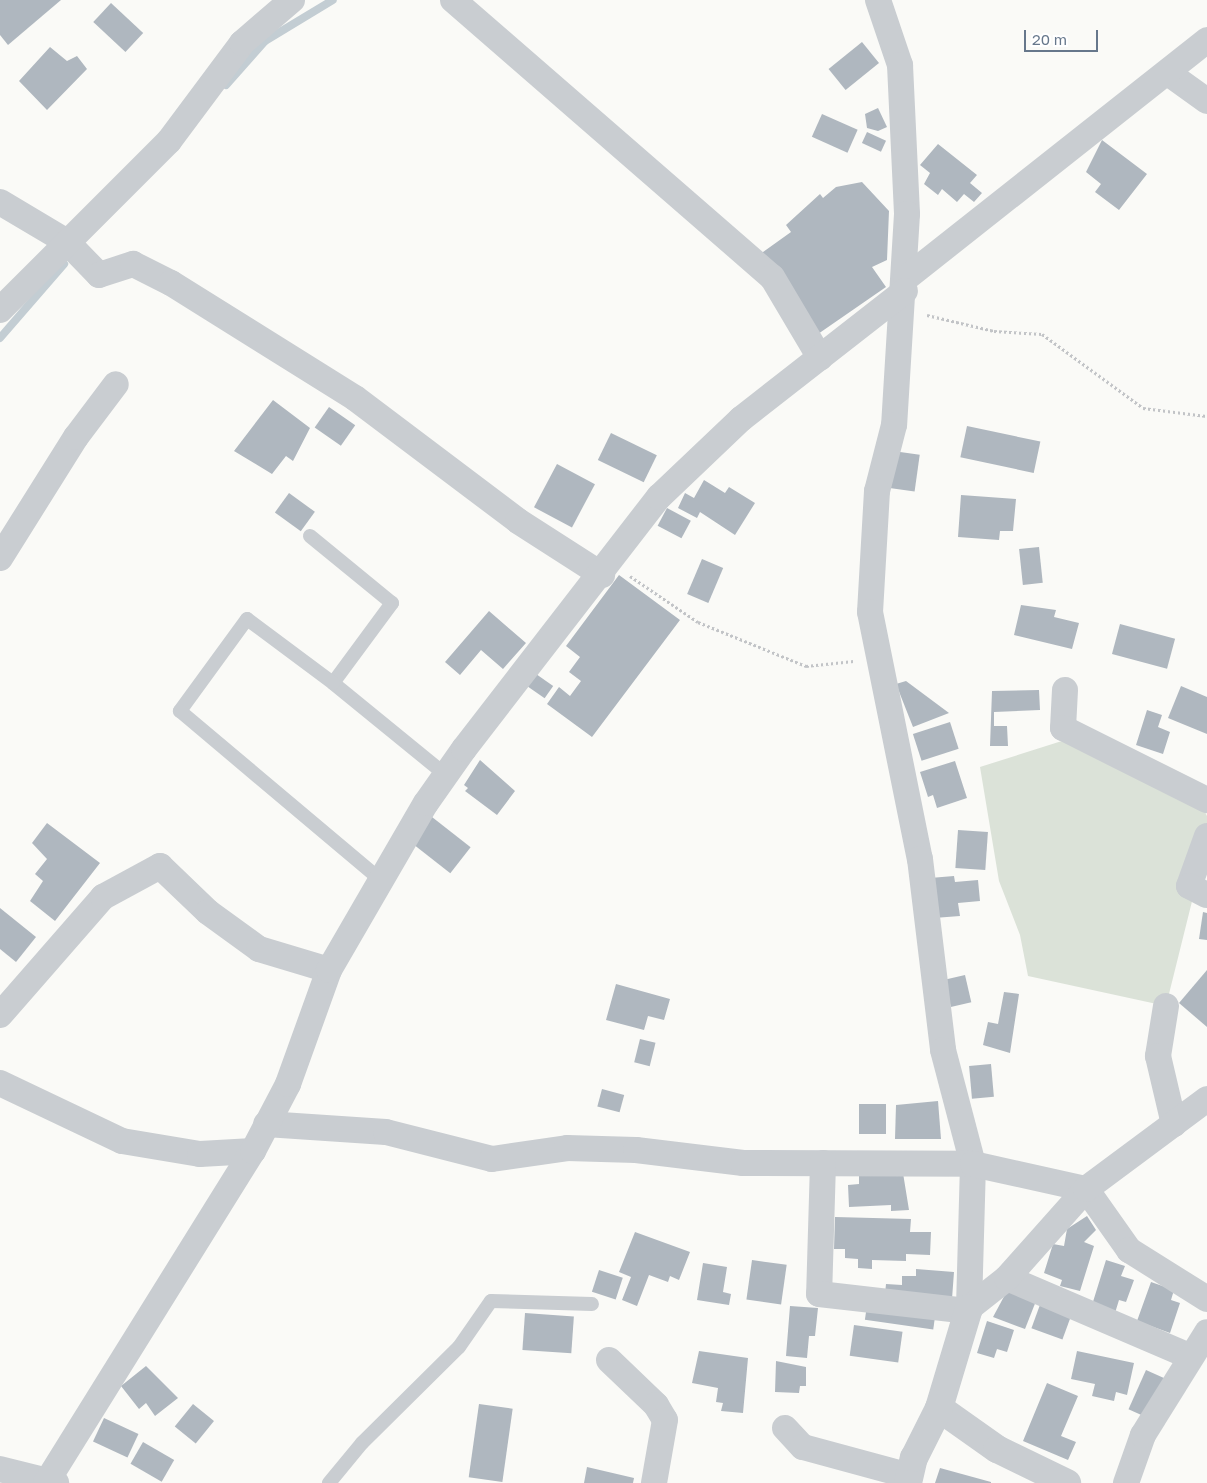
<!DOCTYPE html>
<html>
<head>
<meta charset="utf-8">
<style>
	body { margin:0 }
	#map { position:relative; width:1207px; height:1483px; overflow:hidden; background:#fafaf7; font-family:"Golos Text",sans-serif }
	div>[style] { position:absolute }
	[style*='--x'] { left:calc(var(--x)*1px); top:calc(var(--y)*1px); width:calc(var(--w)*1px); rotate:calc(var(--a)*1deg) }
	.green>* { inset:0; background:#dbe2d8 }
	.stream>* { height:8px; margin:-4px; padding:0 4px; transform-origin:4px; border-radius:4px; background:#c3cdd3 }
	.building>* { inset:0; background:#afb7bf; transform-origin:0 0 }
	.path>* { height:3px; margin-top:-1.5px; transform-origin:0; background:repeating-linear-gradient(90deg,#c2c4c7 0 2.5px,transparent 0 5px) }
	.service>* { height:14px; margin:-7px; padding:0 7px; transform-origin:7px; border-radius:7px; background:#c9cdd1 }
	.minor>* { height:26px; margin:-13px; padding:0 13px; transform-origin:13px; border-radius:13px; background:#c9cdd1 }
	.tertiary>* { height:28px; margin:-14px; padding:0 14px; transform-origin:14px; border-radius:14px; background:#c9cdd1 }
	span { translate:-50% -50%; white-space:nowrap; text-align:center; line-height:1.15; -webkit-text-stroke:5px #fff; paint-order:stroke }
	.scale { position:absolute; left:1024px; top:30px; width:74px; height:22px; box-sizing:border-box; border:2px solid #66778b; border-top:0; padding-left:6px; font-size:15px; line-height:18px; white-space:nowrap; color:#66778b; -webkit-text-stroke:4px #fff; paint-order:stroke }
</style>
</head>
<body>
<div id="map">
	<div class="green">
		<i style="clip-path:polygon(1065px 740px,1197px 795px,1207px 816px,1207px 841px,1166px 1006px,1028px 976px,1020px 935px,999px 881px,980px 767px)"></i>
	</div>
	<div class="stream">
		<i style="--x:226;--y:85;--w:59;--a:-48.4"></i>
		<i style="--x:265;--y:41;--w:79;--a:-31.1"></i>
		<i style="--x:0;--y:338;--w:98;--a:-49.1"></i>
	</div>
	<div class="building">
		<i style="clip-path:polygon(0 0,61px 0,8px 45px,0 35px)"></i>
		<i style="left:111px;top:3px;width:44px;height:26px;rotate:43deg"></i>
		<i style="left:862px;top:42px;width:27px;height:43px;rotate:51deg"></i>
		<i style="clip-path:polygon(50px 47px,67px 61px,77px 56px,87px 69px,47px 110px,19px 81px)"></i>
		<i style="clip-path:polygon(878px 108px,887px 127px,878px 131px,867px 128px,865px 114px)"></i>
		<i style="left:822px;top:114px;width:39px;height:25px;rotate:24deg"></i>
		<i style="left:867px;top:132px;width:21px;height:12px;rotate:25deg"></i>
		<i style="clip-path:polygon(1102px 140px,1147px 174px,1119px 210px,1095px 192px,1101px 184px,1086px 172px)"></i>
		<i style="clip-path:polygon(938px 144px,977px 175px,970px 183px,982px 193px,974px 202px,964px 194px,957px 202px,942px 189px,938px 195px,924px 184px,930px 173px,920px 165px)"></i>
		<i style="clip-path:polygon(862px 182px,889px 211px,887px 260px,872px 267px,886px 287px,818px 334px,756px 257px,791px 232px,786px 225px,820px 194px,823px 198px,836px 187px)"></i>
		<i style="clip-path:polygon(273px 400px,310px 428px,293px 461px,286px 456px,272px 474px,234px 451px)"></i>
		<i style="left:329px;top:407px;width:32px;height:25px;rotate:35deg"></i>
		<i style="left:967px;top:426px;width:75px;height:32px;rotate:12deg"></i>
		<i style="left:611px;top:433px;width:51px;height:30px;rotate:26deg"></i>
		<i style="left:893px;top:451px;width:27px;height:37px;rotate:8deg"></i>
		<i style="left:557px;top:464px;width:43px;height:49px;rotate:28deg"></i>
		<i style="clip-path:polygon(704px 480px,725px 493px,729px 487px,755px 503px,735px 535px,700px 512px,697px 518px,678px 508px,685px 493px,694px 498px)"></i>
		<i style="left:289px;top:493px;width:32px;height:24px;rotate:36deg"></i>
		<i style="clip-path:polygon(961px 495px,1016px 499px,1013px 531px,1000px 531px,999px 540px,958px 537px)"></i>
		<i style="left:667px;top:508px;width:27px;height:20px;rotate:28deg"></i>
		<i style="left:1039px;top:547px;width:36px;height:20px;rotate:84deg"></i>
		<i style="left:702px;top:559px;width:23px;height:38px;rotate:23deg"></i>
		<i style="clip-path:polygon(619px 575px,680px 620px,592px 737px,547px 704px,559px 687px,570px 696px,581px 681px,569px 672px,580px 657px,566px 646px)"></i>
		<i style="clip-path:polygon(1021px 605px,1056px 610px,1054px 617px,1079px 623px,1072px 649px,1014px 635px)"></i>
		<i style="clip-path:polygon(489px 611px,526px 643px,503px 669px,481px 650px,460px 675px,445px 662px)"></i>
		<i style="left:1120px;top:624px;width:57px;height:31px;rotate:15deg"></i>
		<i style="left:536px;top:674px;width:21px;height:15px;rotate:35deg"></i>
		<i style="clip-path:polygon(906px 681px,949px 713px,913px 727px,896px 684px)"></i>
		<i style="clip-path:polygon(1181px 686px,1207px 697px,1207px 734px,1168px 718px)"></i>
		<i style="clip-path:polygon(1039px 690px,1040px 710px,994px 712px,994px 726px,1007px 726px,1008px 746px,990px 746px,992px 691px)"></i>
		<i style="clip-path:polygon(1147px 710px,1162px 715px,1158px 727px,1170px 732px,1163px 754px,1136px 745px)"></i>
		<i style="left:950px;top:722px;width:28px;height:39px;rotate:72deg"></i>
		<i style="clip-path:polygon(480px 760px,515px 791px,497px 815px,465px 791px,468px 788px,464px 785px)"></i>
		<i style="clip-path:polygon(955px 761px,967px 798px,937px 808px,933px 795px,928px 797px,920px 772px)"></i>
		<i style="left:432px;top:817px;width:49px;height:33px;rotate:38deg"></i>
		<i style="clip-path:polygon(47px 823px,100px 863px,55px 921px,30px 901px,43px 881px,35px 874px,47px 859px,32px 843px)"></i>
		<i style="left:958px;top:830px;width:30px;height:38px;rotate:4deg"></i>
		<i style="clip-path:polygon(954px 876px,955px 882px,978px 880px,980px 901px,958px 903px,960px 916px,934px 918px,930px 878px)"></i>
		<i style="clip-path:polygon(0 908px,36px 937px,16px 962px,0 949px)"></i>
		<i style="clip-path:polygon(1203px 912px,1207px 913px,1207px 940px,1199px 939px)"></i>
		<i style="clip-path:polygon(1207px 970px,1207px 1027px,1179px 1003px)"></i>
		<i style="left:965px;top:975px;width:28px;height:21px;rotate:77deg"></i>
		<i style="clip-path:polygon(616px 984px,670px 999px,664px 1020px,648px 1016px,644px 1030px,606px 1020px)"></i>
		<i style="clip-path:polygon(1004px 992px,1019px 994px,1010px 1053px,983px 1045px,988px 1022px,998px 1024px)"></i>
		<i style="left:640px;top:1039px;width:16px;height:24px;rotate:14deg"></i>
		<i style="left:991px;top:1064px;width:33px;height:22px;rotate:85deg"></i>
		<i style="left:602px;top:1089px;width:23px;height:18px;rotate:15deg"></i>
		<i style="clip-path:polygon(938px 1101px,941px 1139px,895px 1139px,896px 1105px)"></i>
		<i style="left:859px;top:1104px;width:27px;height:30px"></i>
		<i style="clip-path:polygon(903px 1173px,909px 1210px,891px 1211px,891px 1205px,849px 1207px,848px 1185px,859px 1184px,859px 1175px)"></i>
		<i style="clip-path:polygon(1087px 1216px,1096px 1230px,1084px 1242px,1094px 1246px,1080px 1291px,1060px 1286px,1062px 1280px,1044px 1273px,1053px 1244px,1064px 1246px,1067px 1229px)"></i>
		<i style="clip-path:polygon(835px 1217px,911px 1219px,910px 1232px,931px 1232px,930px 1255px,906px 1254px,906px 1261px,872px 1260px,872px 1269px,858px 1268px,858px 1259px,845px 1258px,845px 1249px,834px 1249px)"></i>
		<i style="clip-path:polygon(635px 1232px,690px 1252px,679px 1280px,670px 1276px,668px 1282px,649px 1275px,637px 1306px,622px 1300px,631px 1277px,619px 1272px)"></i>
		<i style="left:752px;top:1260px;width:35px;height:40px;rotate:8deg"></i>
		<i style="clip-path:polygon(1106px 1260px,1125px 1266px,1121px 1276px,1134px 1280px,1126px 1302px,1119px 1300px,1115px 1313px,1092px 1305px)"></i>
		<i style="clip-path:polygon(703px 1263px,727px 1267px,723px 1292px,731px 1294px,729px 1305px,697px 1300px)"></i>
		<i style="clip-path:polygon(916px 1269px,954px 1272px,952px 1299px,885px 1294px,886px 1284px,902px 1285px,902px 1276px,916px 1276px)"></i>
		<i style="left:599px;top:1270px;width:25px;height:23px;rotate:18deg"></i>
		<i style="clip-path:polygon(1151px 1282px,1174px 1290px,1171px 1300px,1180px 1303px,1170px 1333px,1137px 1321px)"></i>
		<i style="clip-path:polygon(1007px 1291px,1036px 1301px,1025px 1329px,993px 1317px)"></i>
		<i style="left:1041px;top:1302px;width:33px;height:28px;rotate:20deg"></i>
		<i style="left:867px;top:1305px;width:69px;height:15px;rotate:8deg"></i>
		<i style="clip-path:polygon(790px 1306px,818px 1308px,815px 1336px,809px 1336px,807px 1358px,786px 1356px)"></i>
		<i style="left:525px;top:1313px;width:49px;height:37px;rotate:4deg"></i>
		<i style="clip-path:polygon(987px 1321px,1014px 1330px,1007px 1352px,997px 1349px,994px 1358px,977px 1353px)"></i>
		<i style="left:854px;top:1325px;width:49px;height:31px;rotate:8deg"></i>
		<i style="clip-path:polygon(699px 1351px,748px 1358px,743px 1413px,721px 1411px,723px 1403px,716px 1402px,718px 1388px,692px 1383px)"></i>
		<i style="clip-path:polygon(1077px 1351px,1134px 1363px,1127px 1395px,1116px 1392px,1114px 1401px,1092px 1396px,1095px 1384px,1071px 1379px)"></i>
		<i style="clip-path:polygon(776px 1361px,806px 1367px,806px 1386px,800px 1386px,799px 1393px,775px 1392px)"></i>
		<i style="clip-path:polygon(146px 1366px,178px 1398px,155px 1416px,146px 1403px,139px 1409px,121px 1386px)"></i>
		<i style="left:1146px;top:1370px;width:22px;height:43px;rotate:24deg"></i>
		<i style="clip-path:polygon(1047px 1383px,1078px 1396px,1061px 1436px,1076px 1442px,1068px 1460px,1023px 1441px)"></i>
		<i style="left:193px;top:1404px;width:27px;height:29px;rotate:39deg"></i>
		<i style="left:479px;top:1404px;width:34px;height:74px;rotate:8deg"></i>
		<i style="left:104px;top:1418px;width:38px;height:26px;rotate:25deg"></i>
		<i style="left:143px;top:1442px;width:36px;height:25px;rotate:30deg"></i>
		<i style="clip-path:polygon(587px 1467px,634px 1478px,633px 1483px,584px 1483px)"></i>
		<i style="clip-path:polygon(940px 1468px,991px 1482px,991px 1483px,935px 1483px)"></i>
	</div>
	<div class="path">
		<i style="--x:927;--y:315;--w:69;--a:13.4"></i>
		<i style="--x:994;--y:331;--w:48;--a:3.6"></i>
		<i style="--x:1042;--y:334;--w:125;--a:36.2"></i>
		<i style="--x:1143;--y:408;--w:64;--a:7.1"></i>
		<i style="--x:630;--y:576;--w:82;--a:34.1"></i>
		<i style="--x:698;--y:622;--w:117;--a:22.2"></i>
		<i style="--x:806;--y:666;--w:48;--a:-5.9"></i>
	</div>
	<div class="service">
		<i style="--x:310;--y:536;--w:106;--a:39.3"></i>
		<i style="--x:392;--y:603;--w:99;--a:126.4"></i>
		<i style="--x:333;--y:683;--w:146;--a:39.2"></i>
		<i style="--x:333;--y:683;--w:107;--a:-143.3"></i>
		<i style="--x:247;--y:619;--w:114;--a:126.1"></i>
		<i style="--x:180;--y:711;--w:263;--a:40.1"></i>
		<i style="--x:329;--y:1483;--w:52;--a:-50.5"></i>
		<i style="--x:362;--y:1443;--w:136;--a:-44.7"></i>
		<i style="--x:459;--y:1347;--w:56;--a:-55.2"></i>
		<i style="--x:491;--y:1301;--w:101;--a:1.7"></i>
	</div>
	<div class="minor">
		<i style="--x:453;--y:0;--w:422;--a:41"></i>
		<i style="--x:772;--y:277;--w:94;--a:59.3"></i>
		<i style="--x:878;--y:0;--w:69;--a:71.3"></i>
		<i style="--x:900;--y:65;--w:149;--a:87.3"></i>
		<i style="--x:907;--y:214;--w:211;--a:93.5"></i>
		<i style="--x:894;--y:425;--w:68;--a:104.4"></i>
		<i style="--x:877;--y:491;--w:121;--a:93.3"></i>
		<i style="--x:870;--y:612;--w:252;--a:78.6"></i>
		<i style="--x:920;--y:859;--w:192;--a:83.1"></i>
		<i style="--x:943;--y:1050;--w:118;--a:75.3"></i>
		<i style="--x:973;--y:1164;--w:144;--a:91.6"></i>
		<i style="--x:1168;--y:73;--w:48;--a:35.7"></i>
		<i style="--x:0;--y:202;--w:78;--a:30.8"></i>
		<i style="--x:67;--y:242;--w:46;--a:45.9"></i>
		<i style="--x:99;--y:275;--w:36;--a:-18"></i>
		<i style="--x:133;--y:264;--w:42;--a:26.6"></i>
		<i style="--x:171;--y:283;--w:217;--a:32"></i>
		<i style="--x:355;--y:398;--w:204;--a:37"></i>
		<i style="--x:518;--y:521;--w:100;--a:32.7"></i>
		<i style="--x:906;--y:278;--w:384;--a:-38.3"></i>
		<i style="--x:0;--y:310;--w:239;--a:-45"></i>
		<i style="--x:169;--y:141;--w:122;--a:-53.3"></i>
		<i style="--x:242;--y:43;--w:66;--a:-40.7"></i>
		<i style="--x:0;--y:558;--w:143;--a:-57.9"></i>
		<i style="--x:76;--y:437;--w:66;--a:-53"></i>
		<i style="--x:1065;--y:690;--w:38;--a:93"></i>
		<i style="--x:1063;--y:728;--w:161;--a:26.6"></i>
		<i style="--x:1207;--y:836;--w:53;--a:109.8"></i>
		<i style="--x:1189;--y:886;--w:20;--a:27"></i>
		<i style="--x:1166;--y:1006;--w:51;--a:99.1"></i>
		<i style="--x:1158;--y:1056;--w:70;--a:76.8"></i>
		<i style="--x:0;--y:1015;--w:157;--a:-48.9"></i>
		<i style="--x:103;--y:897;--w:65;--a:-28.5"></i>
		<i style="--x:160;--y:866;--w:66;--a:43.8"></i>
		<i style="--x:208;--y:912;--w:63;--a:36"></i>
		<i style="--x:259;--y:949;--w:73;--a:16.7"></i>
		<i style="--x:0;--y:1083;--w:135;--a:25.4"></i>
		<i style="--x:122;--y:1141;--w:79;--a:9.5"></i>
		<i style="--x:200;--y:1154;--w:53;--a:-3.2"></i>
		<i style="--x:266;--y:1124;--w:120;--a:3.8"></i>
		<i style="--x:386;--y:1132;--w:109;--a:14.3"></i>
		<i style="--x:492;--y:1159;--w:76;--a:-8.3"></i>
		<i style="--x:567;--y:1148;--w:69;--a:1.7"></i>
		<i style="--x:636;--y:1150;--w:108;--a:6.9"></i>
		<i style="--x:743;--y:1163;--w:230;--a:0.2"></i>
		<i style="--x:973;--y:1164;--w:116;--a:12.5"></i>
		<i style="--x:1086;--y:1189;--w:75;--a:54.8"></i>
		<i style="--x:1129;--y:1250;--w:92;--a:32.1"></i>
		<i style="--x:823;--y:1163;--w:131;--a:91.7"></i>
		<i style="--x:819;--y:1294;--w:151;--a:6.5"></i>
		<i style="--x:1007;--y:1278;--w:200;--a:23.2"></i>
		<i style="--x:969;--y:1308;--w:48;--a:-38.3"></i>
		<i style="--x:1007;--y:1278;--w:119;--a:-48.4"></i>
		<i style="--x:1086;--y:1189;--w:151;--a:-36.6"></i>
		<i style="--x:609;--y:1360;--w:65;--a:43.8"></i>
		<i style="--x:656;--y:1405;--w:17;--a:59"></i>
		<i style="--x:665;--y:1420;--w:64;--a:99.9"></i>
		<i style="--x:785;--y:1428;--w:26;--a:47"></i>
		<i style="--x:803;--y:1447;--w:111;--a:15.2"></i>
		<i style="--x:0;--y:1469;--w:58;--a:14"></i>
		<i style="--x:46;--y:1483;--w:391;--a:-58.1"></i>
		<i style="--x:253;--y:1151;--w:76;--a:-62.4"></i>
		<i style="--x:288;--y:1084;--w:121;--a:-70.2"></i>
		<i style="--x:329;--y:970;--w:193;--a:-59.9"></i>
		<i style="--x:426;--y:803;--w:66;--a:-54.9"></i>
		<i style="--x:464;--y:749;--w:319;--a:-52.3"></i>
		<i style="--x:659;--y:497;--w:113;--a:-43.6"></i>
		<i style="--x:741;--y:419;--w:208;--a:-38"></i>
		<i style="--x:1126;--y:1483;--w:51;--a:-70.5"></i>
		<i style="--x:1143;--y:1435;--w:121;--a:-58.1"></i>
	</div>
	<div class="tertiary">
		<i style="--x:939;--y:1408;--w:71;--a:35.3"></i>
		<i style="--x:997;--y:1449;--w:78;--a:25.9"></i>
		<i style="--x:908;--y:1483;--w:26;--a:-77"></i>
		<i style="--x:914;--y:1458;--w:56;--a:-63.4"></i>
		<i style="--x:939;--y:1408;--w:104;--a:-73.3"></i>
	</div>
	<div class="scale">20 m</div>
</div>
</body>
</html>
